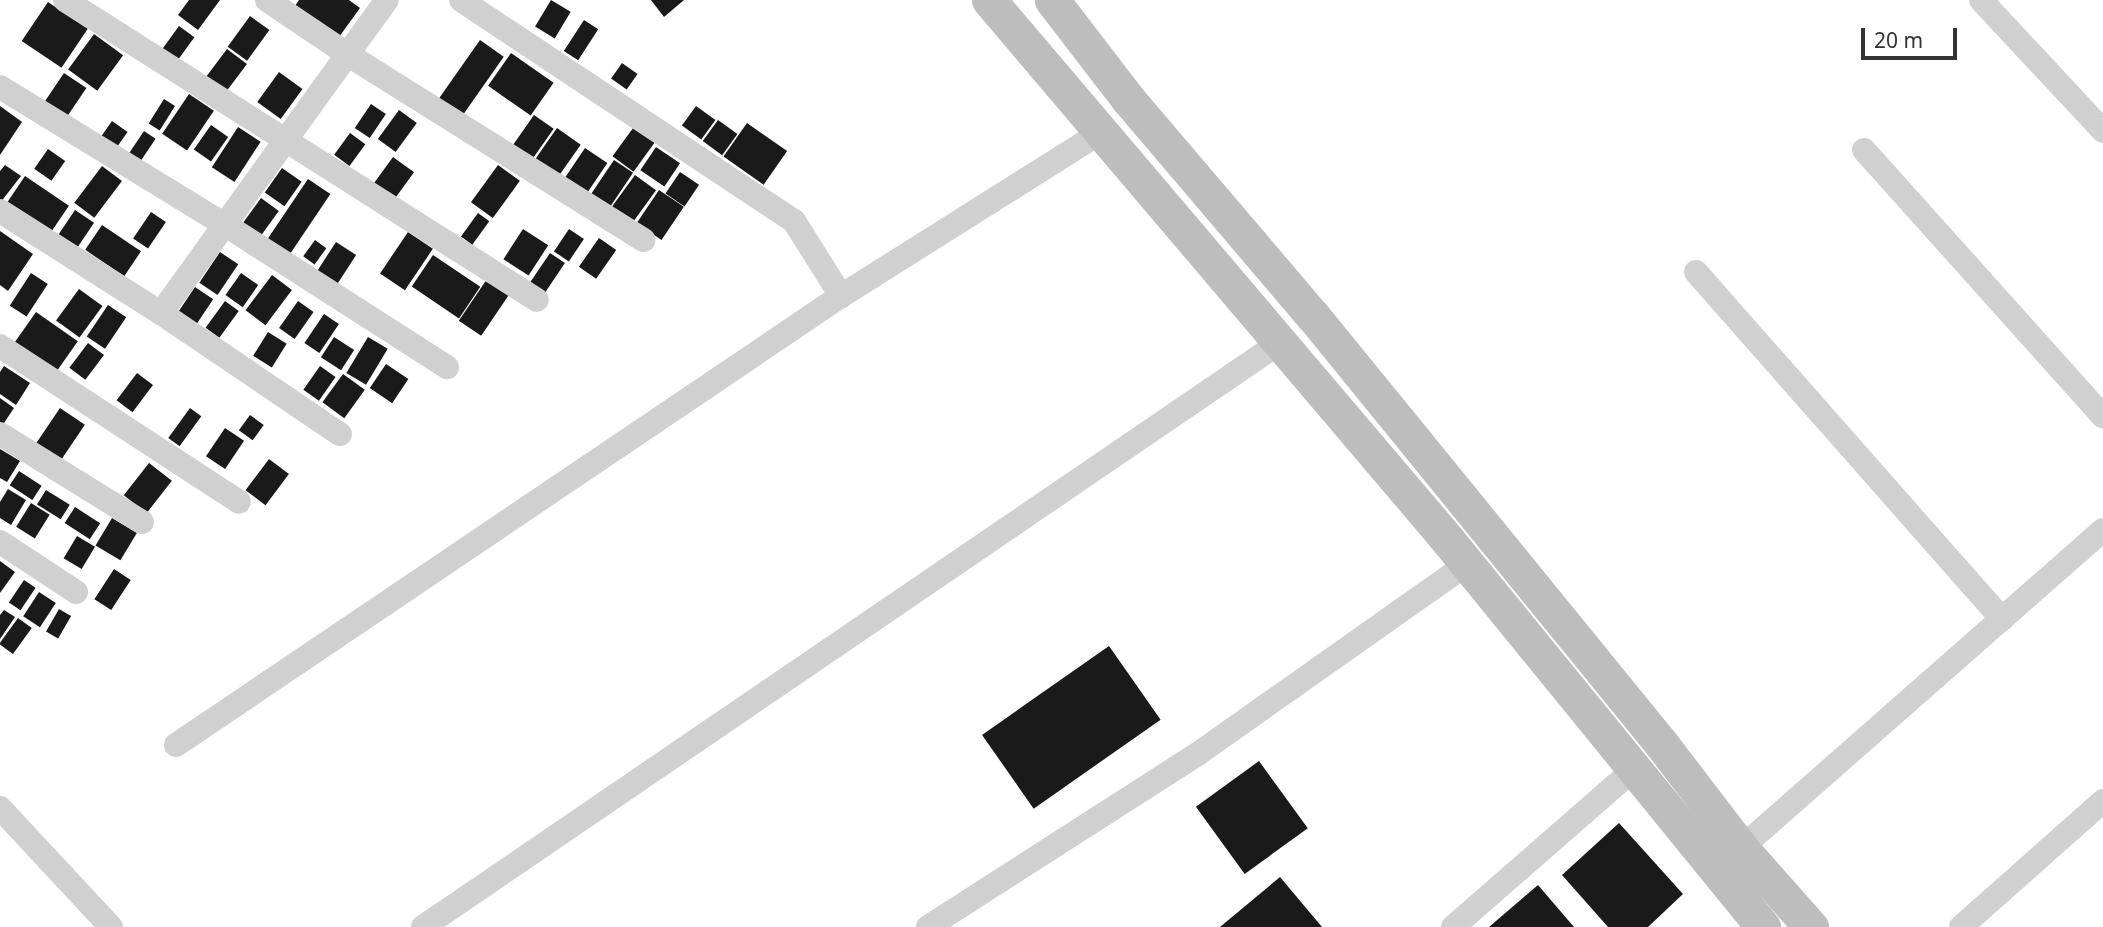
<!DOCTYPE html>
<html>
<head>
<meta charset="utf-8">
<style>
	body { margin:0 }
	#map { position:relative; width:2103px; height:927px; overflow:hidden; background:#fff; font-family:"Noto Sans",sans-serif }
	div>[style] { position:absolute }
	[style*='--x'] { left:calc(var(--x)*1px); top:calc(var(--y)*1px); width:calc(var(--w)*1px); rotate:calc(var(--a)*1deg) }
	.building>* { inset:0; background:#1a1a1a; transform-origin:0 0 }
	.minor>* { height:24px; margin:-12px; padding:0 12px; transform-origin:12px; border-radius:12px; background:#d0d0d0 }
	.secondary>* { height:35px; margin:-17.5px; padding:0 17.5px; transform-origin:17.5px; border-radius:17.5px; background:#bdbdbd }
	span { translate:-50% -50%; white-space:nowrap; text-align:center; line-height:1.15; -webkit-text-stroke:7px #fff; paint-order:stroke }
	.scale { position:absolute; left:1861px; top:28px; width:96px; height:32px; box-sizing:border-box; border:4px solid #333; border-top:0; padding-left:9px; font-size:21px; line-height:24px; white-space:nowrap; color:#333; -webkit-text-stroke:5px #fff; paint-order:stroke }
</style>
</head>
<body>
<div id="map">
	<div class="building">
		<i style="clip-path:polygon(189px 0,220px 0,198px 30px,178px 15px)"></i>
		<i style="clip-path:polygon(299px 0,349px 0,360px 8px,339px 37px,295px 6px)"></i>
		<i style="left:551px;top:0;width:23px;height:31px;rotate:31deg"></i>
		<i style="clip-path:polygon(651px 0,684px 0,664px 17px)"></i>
		<i style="left:48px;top:2px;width:48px;height:47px;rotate:34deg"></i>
		<i style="left:250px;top:16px;width:24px;height:38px;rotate:36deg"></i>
		<i style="left:584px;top:20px;width:17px;height:37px;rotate:33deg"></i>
		<i style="left:179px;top:26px;width:19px;height:29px;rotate:36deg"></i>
		<i style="left:94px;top:34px;width:36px;height:44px;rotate:36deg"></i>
		<i style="left:480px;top:40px;width:29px;height:74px;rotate:35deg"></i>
		<i style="left:227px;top:49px;width:25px;height:39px;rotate:37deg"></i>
		<i style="left:511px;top:53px;width:52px;height:40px;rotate:35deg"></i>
		<i style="left:622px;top:63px;width:19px;height:19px;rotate:35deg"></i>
		<i style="left:279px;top:72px;width:29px;height:37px;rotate:36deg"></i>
		<i style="left:64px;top:73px;width:27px;height:35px;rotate:34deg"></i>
		<i style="left:189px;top:94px;width:30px;height:48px;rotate:34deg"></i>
		<i style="left:164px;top:99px;width:13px;height:29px;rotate:32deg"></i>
		<i style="left:371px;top:104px;width:18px;height:29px;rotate:34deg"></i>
		<i style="clip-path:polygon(0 106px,22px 122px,0 155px)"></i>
		<i style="left:696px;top:106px;width:24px;height:24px;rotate:36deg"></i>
		<i style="left:399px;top:110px;width:22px;height:36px;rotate:36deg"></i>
		<i style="left:534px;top:115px;width:24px;height:40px;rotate:35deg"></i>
		<i style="left:718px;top:120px;width:24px;height:26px;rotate:36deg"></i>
		<i style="left:112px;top:121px;width:19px;height:19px;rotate:35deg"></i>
		<i style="left:747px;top:123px;width:49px;height:41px;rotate:35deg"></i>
		<i style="left:636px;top:124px;width:26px;height:40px;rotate:36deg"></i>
		<i style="left:211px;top:125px;width:21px;height:30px;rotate:35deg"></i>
		<i style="left:238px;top:127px;width:27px;height:48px;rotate:33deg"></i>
		<i style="left:557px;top:128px;width:29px;height:43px;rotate:35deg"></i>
		<i style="left:144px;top:131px;width:14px;height:27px;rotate:34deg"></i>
		<i style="left:350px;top:133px;width:19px;height:27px;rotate:36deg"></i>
		<i style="left:656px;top:147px;width:29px;height:28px;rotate:34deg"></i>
		<i style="left:585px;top:148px;width:27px;height:35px;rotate:34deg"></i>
		<i style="left:48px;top:149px;width:21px;height:24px;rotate:35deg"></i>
		<i style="left:393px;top:157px;width:26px;height:39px;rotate:36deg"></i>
		<i style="left:614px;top:160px;width:23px;height:41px;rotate:34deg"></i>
		<i style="clip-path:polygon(5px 165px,21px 176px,0 203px,0 171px)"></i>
		<i style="left:498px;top:165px;width:27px;height:46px;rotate:36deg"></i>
		<i style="left:102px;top:166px;width:25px;height:46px;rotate:37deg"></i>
		<i style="left:282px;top:168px;width:24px;height:30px;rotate:35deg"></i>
		<i style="left:680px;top:172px;width:23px;height:26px;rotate:34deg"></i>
		<i style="left:635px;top:175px;width:26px;height:40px;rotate:36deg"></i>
		<i style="left:25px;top:176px;width:53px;height:34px;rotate:34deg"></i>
		<i style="left:308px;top:179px;width:27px;height:79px;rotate:34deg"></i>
		<i style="left:659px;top:190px;width:30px;height:40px;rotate:34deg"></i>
		<i style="left:261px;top:198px;width:22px;height:33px;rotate:36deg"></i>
		<i style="left:75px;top:210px;width:23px;height:31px;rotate:34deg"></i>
		<i style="left:151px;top:212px;width:18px;height:32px;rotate:34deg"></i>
		<i style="left:478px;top:213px;width:14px;height:29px;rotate:36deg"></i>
		<i style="left:102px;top:225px;width:47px;height:30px;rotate:34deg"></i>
		<i style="left:523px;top:229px;width:30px;height:36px;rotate:33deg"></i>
		<i style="left:569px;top:229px;width:18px;height:27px;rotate:34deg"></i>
		<i style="clip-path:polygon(0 231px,33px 254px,8px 291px,0 285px)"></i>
		<i style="left:408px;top:232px;width:30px;height:50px;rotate:34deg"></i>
		<i style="left:599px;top:238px;width:21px;height:35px;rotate:35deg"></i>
		<i style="left:315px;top:240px;width:14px;height:20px;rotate:36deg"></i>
		<i style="left:336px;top:242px;width:24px;height:36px;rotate:33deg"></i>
		<i style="left:220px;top:252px;width:22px;height:37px;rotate:34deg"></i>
		<i style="left:550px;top:253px;width:18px;height:36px;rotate:34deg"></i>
		<i style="left:433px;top:255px;width:57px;height:38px;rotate:34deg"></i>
		<i style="left:31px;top:273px;width:20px;height:39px;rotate:33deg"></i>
		<i style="left:241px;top:273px;width:21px;height:27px;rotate:35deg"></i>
		<i style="left:272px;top:275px;width:25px;height:44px;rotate:37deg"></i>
		<i style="left:489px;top:276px;width:27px;height:54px;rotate:34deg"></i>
		<i style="left:195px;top:287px;width:22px;height:34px;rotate:34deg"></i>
		<i style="left:79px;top:289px;width:29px;height:39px;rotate:36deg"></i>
		<i style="left:225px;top:301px;width:17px;height:33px;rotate:36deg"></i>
		<i style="left:298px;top:301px;width:19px;height:33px;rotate:35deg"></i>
		<i style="left:108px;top:305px;width:22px;height:38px;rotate:34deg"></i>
		<i style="left:36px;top:312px;width:51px;height:37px;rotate:35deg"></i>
		<i style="left:324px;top:314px;width:18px;height:35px;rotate:34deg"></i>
		<i style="left:268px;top:332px;width:22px;height:28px;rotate:32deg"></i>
		<i style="left:334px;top:337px;width:24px;height:24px;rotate:33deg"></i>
		<i style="left:368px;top:337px;width:23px;height:42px;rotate:31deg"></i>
		<i style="left:88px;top:343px;width:20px;height:31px;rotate:37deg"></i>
		<i style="left:386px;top:364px;width:27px;height:29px;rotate:34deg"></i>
		<i style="clip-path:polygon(4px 366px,30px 383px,16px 405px,0 394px,0 372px)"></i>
		<i style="left:320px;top:366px;width:19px;height:29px;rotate:35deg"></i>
		<i style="left:137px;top:373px;width:20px;height:34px;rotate:37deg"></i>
		<i style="left:343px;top:374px;width:27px;height:35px;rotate:36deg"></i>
		<i style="clip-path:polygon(0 398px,14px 408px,0 429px)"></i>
		<i style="left:60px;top:408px;width:30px;height:45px;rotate:34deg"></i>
		<i style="left:190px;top:408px;width:14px;height:37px;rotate:36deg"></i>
		<i style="left:250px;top:415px;width:17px;height:19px;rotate:36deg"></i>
		<i style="left:225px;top:428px;width:23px;height:34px;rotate:34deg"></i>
		<i style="clip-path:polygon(0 449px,20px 461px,7px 482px,0 478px)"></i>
		<i style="left:269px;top:459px;width:25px;height:39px;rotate:37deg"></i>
		<i style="left:149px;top:463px;width:29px;height:41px;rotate:38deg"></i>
		<i style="left:19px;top:471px;width:27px;height:17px;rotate:33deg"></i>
		<i style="clip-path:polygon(8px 489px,26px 500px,11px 525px,0 518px,0 502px)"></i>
		<i style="left:46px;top:490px;width:28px;height:17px;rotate:32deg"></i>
		<i style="left:31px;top:503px;width:22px;height:28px;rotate:32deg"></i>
		<i style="left:75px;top:507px;width:30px;height:19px;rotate:33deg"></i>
		<i style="left:112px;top:518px;width:29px;height:32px;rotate:31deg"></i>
		<i style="left:77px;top:536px;width:21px;height:26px;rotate:31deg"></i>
		<i style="clip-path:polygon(0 561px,15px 572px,0 593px)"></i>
		<i style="left:114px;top:569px;width:20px;height:36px;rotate:33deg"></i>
		<i style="left:24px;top:580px;width:14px;height:27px;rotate:34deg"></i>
		<i style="left:39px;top:592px;width:20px;height:29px;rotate:33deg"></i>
		<i style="left:59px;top:609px;width:14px;height:26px;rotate:30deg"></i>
		<i style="clip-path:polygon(4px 610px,15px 617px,0 639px,0 615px)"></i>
		<i style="left:18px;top:618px;width:17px;height:32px;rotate:36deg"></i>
		<i style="left:1109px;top:646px;width:90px;height:155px;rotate:55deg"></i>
		<i style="left:1259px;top:761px;width:83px;height:78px;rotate:54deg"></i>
		<i style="clip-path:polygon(1619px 823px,1683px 894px,1648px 927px,1608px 927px,1562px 875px)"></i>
		<i style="clip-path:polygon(1280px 877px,1322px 927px,1220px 927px)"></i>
		<i style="clip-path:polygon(1538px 885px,1574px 927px,1489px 927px)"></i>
	</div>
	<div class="minor">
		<i style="--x:65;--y:0;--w:559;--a:32.44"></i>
		<i style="--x:267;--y:0;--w:97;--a:34"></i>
		<i style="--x:347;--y:54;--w:350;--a:32.1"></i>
		<i style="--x:461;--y:0;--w:400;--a:33.6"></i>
		<i style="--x:794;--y:221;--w:89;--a:57.9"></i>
		<i style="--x:1981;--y:0;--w:179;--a:47"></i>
		<i style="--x:0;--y:87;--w:263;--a:31.5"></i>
		<i style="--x:224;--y:224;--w:265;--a:32.7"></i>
		<i style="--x:1864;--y:150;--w:358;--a:48.1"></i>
		<i style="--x:0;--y:211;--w:191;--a:32.4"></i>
		<i style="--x:161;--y:313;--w:386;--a:-54.2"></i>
		<i style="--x:1696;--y:272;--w:463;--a:48.6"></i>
		<i style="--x:161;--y:313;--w:216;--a:34.1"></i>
		<i style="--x:0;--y:346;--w:285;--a:33.1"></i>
		<i style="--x:0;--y:434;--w:167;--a:31.8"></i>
		<i style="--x:0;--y:542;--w:91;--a:33.3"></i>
		<i style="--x:176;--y:745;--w:802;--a:-34.03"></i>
		<i style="--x:841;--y:296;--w:307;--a:-32.2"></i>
		<i style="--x:0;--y:808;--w:163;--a:47"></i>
		<i style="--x:1741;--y:848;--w:482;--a:-41.3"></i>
		<i style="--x:423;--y:927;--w:1036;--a:-34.3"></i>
		<i style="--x:928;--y:927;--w:322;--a:-32.7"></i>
		<i style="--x:1199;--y:753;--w:328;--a:-35.2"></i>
		<i style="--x:1453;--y:927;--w:240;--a:-41.1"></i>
		<i style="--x:1961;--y:927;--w:190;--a:-41.6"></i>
	</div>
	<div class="secondary">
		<i style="--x:989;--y:0;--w:706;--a:49.65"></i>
		<i style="--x:1446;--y:538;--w:502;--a:50.82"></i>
		<i style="--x:1052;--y:0;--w:125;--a:52.5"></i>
		<i style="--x:1128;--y:99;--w:285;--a:49.6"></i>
		<i style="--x:1313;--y:316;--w:549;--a:50.84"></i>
		<i style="--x:1660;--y:742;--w:133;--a:52.6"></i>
		<i style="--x:1741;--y:848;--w:106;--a:48.5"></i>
	</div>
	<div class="scale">20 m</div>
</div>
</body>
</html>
